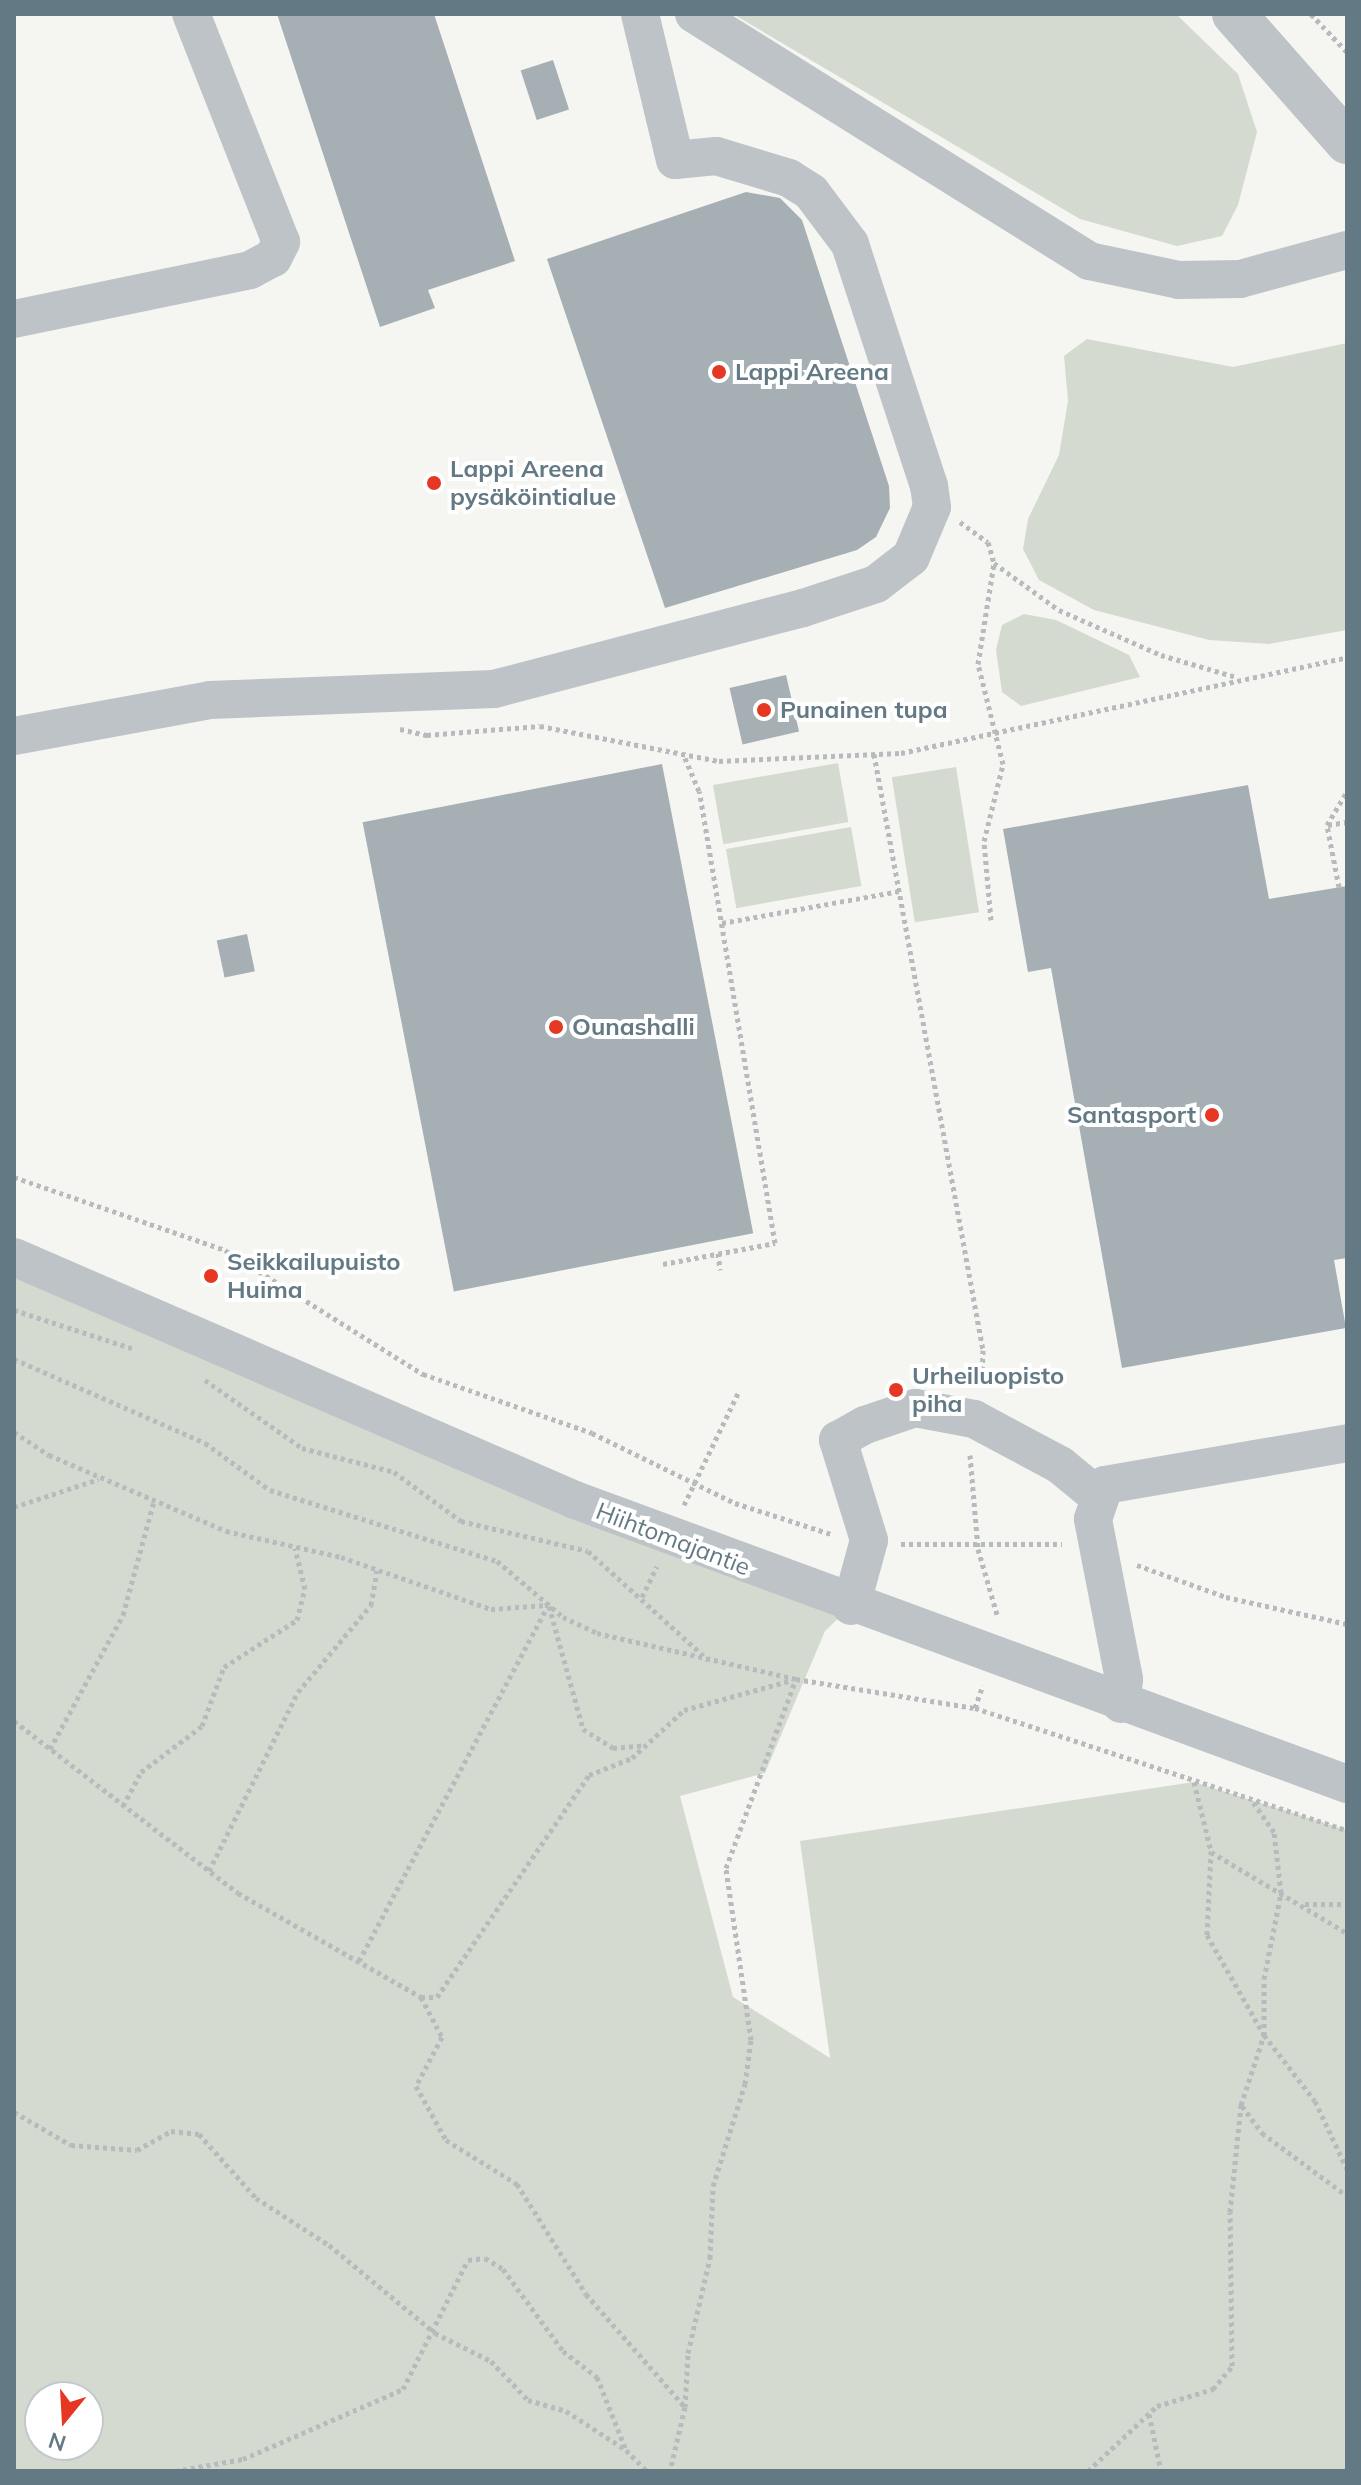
<!DOCTYPE html>
<html>
<head>
<meta charset="utf-8">
<style>
	body { margin:0 }
	#map { position:relative; width:1361px; height:2485px; overflow:hidden; background:#f5f5f1; font-family:Mulish,sans-serif }
	div>[style] { position:absolute }
	[style*='--x'] { left:calc(var(--x)*1px); top:calc(var(--y)*1px); width:calc(var(--w)*1px); rotate:calc(var(--a)*1deg) }
	.green>* { inset:0; background:#d5dad0; transform-origin:0 0 }
	.building>* { inset:0; background:#a6b0b4; transform-origin:0 0 }
	.path>* { height:5px; margin-top:-2.5px; transform-origin:0; background:repeating-linear-gradient(90deg,#b7bbbd 0 4px,transparent 0 8px) }
	.minor>* { height:38px; margin:-19px; padding:0 19px; transform-origin:19px; border-radius:19px; background:#bdc3c6 }
	.tertiary>* { height:44px; margin:-22px; padding:0 22px; transform-origin:22px; border-radius:22px; background:#bdc3c6 }
	.dots>* { width:22px; height:22px; translate:-50% -50%; box-sizing:border-box; border:4px solid #fff; border-radius:50% }
	span { translate:-50% -50%; white-space:nowrap; text-align:center; line-height:1.15; -webkit-text-stroke:8px #fff; paint-order:stroke }
	.poi-label { font-size:24px; color:#637983; font-weight:700 }
	.left { translate:0 -50%; text-align:left }
	.right { translate:-100% -50%; text-align:right }
	.street-label { font-size:24px; color:#637983 }
	.frame { position:absolute; inset:0; border:16px solid #637983; pointer-events:none }
	.north { position:absolute; left:24px; top:2381px; width:80px; height:80px; box-sizing:border-box; background:#fff; border:2px solid #c1c9cd; border-radius:50%; rotate:198deg; font-size:22px; font-weight:700; line-height:32px; text-align:center; color:#637983 }
	.north::after { content:''; display:block; margin:auto; width:28px; height:36px; background:#e53721; clip-path:polygon(50% 0,100% 100%,50% 72%,0 100%) }
</style>
</head>
<body>
<div id="map">
	<div class="green">
		<i style="clip-path:polygon(733px 14px,1176px 14px,1238px 74px,1257px 132px,1238px 205px,1222px 236px,1177px 246px,1080px 219px)"></i>
		<i style="clip-path:polygon(1087px 339px,1233px 367px,1347px 343px,1347px 630px,1269px 644px,1209px 640px,1094px 610px,1039px 580px,1023px 549px,1028px 519px,1059px 455px,1068px 401px,1064px 356px)"></i>
		<i style="clip-path:polygon(1024px 614px,1056px 620px,1129px 655px,1140px 677px,1021px 706px,1002px 692px,996px 650px,1002px 625px)"></i>
		<i style="left:838px;top:763px;width:60px;height:127px;rotate:80deg"></i>
		<i style="left:956px;top:767px;width:147px;height:65px;rotate:81deg"></i>
		<i style="left:851px;top:827px;width:60px;height:127px;rotate:80deg"></i>
		<i style="clip-path:polygon(evenodd,14px 1257px,851px 1606px,825px 1631px,765px 1773px,680px 1796px,733px 1997px,830px 2058px,800px 1841px,1194px 1782px,1347px 1830px,1347px 2471px,14px 2471px,14px 1257px,40px 2397px,88px 2397px,88px 2445px,40px 2445px,40px 2397px)"></i>
	</div>
	<div class="building">
		<i style="clip-path:polygon(277px 14px,434px 14px,515px 261px,428px 290px,435px 308px,380px 327px)"></i>
		<i style="left:553px;top:60px;width:52px;height:34px;rotate:72deg"></i>
		<i style="clip-path:polygon(746px 192px,780px 198px,802px 220px,889px 486px,890px 508px,876px 537px,857px 550px,665px 608px,547px 259px)"></i>
		<i style="left:786px;top:675px;width:58px;height:58px;rotate:77deg"></i>
		<i style="left:662px;top:764px;width:478px;height:305px;rotate:79deg"></i>
		<i style="clip-path:polygon(1248px 785px,1269px 899px,1347px 886px,1347px 1258px,1334px 1260px,1346px 1328px,1122px 1368px,1051px 968px,1028px 972px,1003px 829px)"></i>
		<i style="left:247px;top:934px;width:38px;height:31px;rotate:78deg"></i>
	</div>
	<div class="path">
		<i style="--x:1311;--y:14;--w:52;--a:46.5"></i>
		<i style="--x:960;--y:522;--w:34;--a:36"></i>
		<i style="--x:988;--y:542;--w:22;--a:74"></i>
		<i style="--x:994;--y:563;--w:80;--a:35.9"></i>
		<i style="--x:1059;--y:610;--w:111;--a:23.8"></i>
		<i style="--x:1161;--y:655;--w:78;--a:16.3"></i>
		<i style="--x:400;--y:729;--w:28;--a:13"></i>
		<i style="--x:427;--y:735;--w:113;--a:-4.6"></i>
		<i style="--x:540;--y:726;--w:182;--a:11.1"></i>
		<i style="--x:719;--y:761;--w:182;--a:-2.5"></i>
		<i style="--x:901;--y:753;--w:456;--a:-12.1"></i>
		<i style="--x:874;--y:754;--w:606;--a:79.64"></i>
		<i style="--x:983;--y:1350;--w:37;--a:92"></i>
		<i style="--x:1328;--y:825;--w:19;--a:-9"></i>
		<i style="--x:1339;--y:887;--w:63;--a:-101"></i>
		<i style="--x:1327;--y:825;--w:39;--a:-59"></i>
		<i style="--x:991;--y:920;--w:79;--a:-95.1"></i>
		<i style="--x:984;--y:841;--w:79;--a:-76.1"></i>
		<i style="--x:1003;--y:764;--w:103;--a:-104"></i>
		<i style="--x:978;--y:664;--w:102;--a:-81"></i>
		<i style="--x:722;--y:923;--w:180;--a:-10.2"></i>
		<i style="--x:14;--y:1177;--w:223;--a:19.1"></i>
		<i style="--x:225;--y:1250;--w:234;--a:32.1"></i>
		<i style="--x:423;--y:1374;--w:179;--a:19.2"></i>
		<i style="--x:592;--y:1433;--w:159;--a:26.1"></i>
		<i style="--x:735;--y:1503;--w:101;--a:17.9"></i>
		<i style="--x:718;--y:1253;--w:17;--a:83"></i>
		<i style="--x:663;--y:1264;--w:114;--a:-10.6"></i>
		<i style="--x:775;--y:1243;--w:458;--a:-99.5"></i>
		<i style="--x:699;--y:791;--w:38;--a:-113"></i>
		<i style="--x:14;--y:1310;--w:126;--a:18"></i>
		<i style="--x:14;--y:1359;--w:209;--a:23.7"></i>
		<i style="--x:205;--y:1443;--w:80;--a:35.9"></i>
		<i style="--x:270;--y:1490;--w:238;--a:17.4"></i>
		<i style="--x:497;--y:1561;--w:87;--a:40.3"></i>
		<i style="--x:563;--y:1617;--w:38;--a:25"></i>
		<i style="--x:597;--y:1633;--w:204;--a:13"></i>
		<i style="--x:796;--y:1679;--w:181;--a:9.2"></i>
		<i style="--x:975;--y:1708;--w:391;--a:18.2"></i>
		<i style="--x:205;--y:1380;--w:118;--a:35"></i>
		<i style="--x:302;--y:1448;--w:95;--a:14.6"></i>
		<i style="--x:394;--y:1472;--w:83;--a:36.2"></i>
		<i style="--x:461;--y:1521;--w:130;--a:13.3"></i>
		<i style="--x:588;--y:1551;--w:162;--a:42.2"></i>
		<i style="--x:14;--y:1432;--w:42;--a:33.3"></i>
		<i style="--x:49;--y:1455;--w:193;--a:23.2"></i>
		<i style="--x:226;--y:1531;--w:118;--a:12.7"></i>
		<i style="--x:341;--y:1557;--w:159;--a:19.1"></i>
		<i style="--x:491;--y:1609;--w:56;--a:-4.1"></i>
		<i style="--x:970;--y:1455;--w:94;--a:85.1"></i>
		<i style="--x:978;--y:1549;--w:72;--a:73.8"></i>
		<i style="--x:684;--y:1505;--w:127;--a:-64.2"></i>
		<i style="--x:14;--y:1507;--w:89;--a:-18.2"></i>
		<i style="--x:901;--y:1544;--w:161;--a:0"></i>
		<i style="--x:1137;--y:1565;--w:95;--a:19.8"></i>
		<i style="--x:1226;--y:1597;--w:124;--a:12.6"></i>
		<i style="--x:642;--y:1597;--w:34;--a:-64"></i>
		<i style="--x:549;--y:1606;--w:128;--a:74.5"></i>
		<i style="--x:583;--y:1729;--w:36;--a:32"></i>
		<i style="--x:613;--y:1748;--w:33;--a:-5"></i>
		<i style="--x:975;--y:1708;--w:24;--a:-71"></i>
		<i style="--x:14;--y:1721;--w:282;--a:37.5"></i>
		<i style="--x:238;--y:1893;--w:210;--a:29.6"></i>
		<i style="--x:421;--y:1997;--w:16;--a:0"></i>
		<i style="--x:437;--y:1997;--w:269;--a:-55.6"></i>
		<i style="--x:589;--y:1775;--w:46;--a:-21.6"></i>
		<i style="--x:632;--y:1758;--w:71;--a:-42.7"></i>
		<i style="--x:684;--y:1710;--w:112;--a:-15.5"></i>
		<i style="--x:50;--y:1749;--w:153;--a:-61.4"></i>
		<i style="--x:123;--y:1615;--w:118;--a:-74.8"></i>
		<i style="--x:1194;--y:1782;--w:71;--a:76.2"></i>
		<i style="--x:1211;--y:1851;--w:84;--a:92.7"></i>
		<i style="--x:1207;--y:1935;--w:115;--a:60.3"></i>
		<i style="--x:1264;--y:2035;--w:83;--a:52.3"></i>
		<i style="--x:1315;--y:2101;--w:75;--a:64.8"></i>
		<i style="--x:123;--y:1806;--w:38;--a:-62"></i>
		<i style="--x:141;--y:1772;--w:76;--a:-37"></i>
		<i style="--x:202;--y:1726;--w:63;--a:-69.6"></i>
		<i style="--x:224;--y:1667;--w:87;--a:-32.8"></i>
		<i style="--x:297;--y:1620;--w:32;--a:-76"></i>
		<i style="--x:305;--y:1589;--w:42;--a:-103.7"></i>
		<i style="--x:1211;--y:1852;--w:158;--a:30.8"></i>
		<i style="--x:209;--y:1871;--w:200;--a:-63.6"></i>
		<i style="--x:298;--y:1692;--w:114;--a:-50"></i>
		<i style="--x:371;--y:1605;--w:35;--a:-80"></i>
		<i style="--x:1305;--y:1904;--w:42;--a:0"></i>
		<i style="--x:359;--y:1961;--w:402;--a:-62"></i>
		<i style="--x:421;--y:1997;--w:45;--a:62.3"></i>
		<i style="--x:442;--y:2037;--w:55;--a:118"></i>
		<i style="--x:416;--y:2086;--w:62;--a:60.9"></i>
		<i style="--x:446;--y:2140;--w:84;--a:31.8"></i>
		<i style="--x:517;--y:2184;--w:130;--a:57.9"></i>
		<i style="--x:586;--y:2294;--w:150;--a:48.8"></i>
		<i style="--x:685;--y:2407;--w:66;--a:103.2"></i>
		<i style="--x:1242;--y:2106;--w:34;--a:53"></i>
		<i style="--x:1262;--y:2133;--w:106;--a:36.5"></i>
		<i style="--x:14;--y:2112;--w:66;--a:30.1"></i>
		<i style="--x:71;--y:2145;--w:66;--a:4.3"></i>
		<i style="--x:137;--y:2150;--w:39;--a:-29"></i>
		<i style="--x:171;--y:2131;--w:28;--a:6"></i>
		<i style="--x:199;--y:2134;--w:86;--a:48.3"></i>
		<i style="--x:256;--y:2198;--w:87;--a:32.8"></i>
		<i style="--x:329;--y:2245;--w:138;--a:39.7"></i>
		<i style="--x:435;--y:2333;--w:63;--a:26.6"></i>
		<i style="--x:491;--y:2361;--w:54;--a:46.5"></i>
		<i style="--x:528;--y:2400;--w:40;--a:16"></i>
		<i style="--x:566;--y:2411;--w:72;--a:33"></i>
		<i style="--x:685;--y:2407;--w:54;--a:-86.8"></i>
		<i style="--x:688;--y:2353;--w:98;--a:-77"></i>
		<i style="--x:710;--y:2258;--w:72;--a:-87.6"></i>
		<i style="--x:713;--y:2186;--w:107;--a:-72.6"></i>
		<i style="--x:745;--y:2084;--w:44;--a:-82.2"></i>
		<i style="--x:751;--y:2040;--w:174;--a:-98.3"></i>
		<i style="--x:726;--y:1868;--w:202;--a:-69.7"></i>
		<i style="--x:1149;--y:2414;--w:58;--a:78.1"></i>
		<i style="--x:175;--y:2471;--w:69;--a:-10"></i>
		<i style="--x:243;--y:2459;--w:175;--a:-23.6"></i>
		<i style="--x:403;--y:2389;--w:144;--a:-63.3"></i>
		<i style="--x:468;--y:2260;--w:17;--a:-7"></i>
		<i style="--x:485;--y:2258;--w:21;--a:31"></i>
		<i style="--x:503;--y:2269;--w:102;--a:53.8"></i>
		<i style="--x:563;--y:2351;--w:43;--a:37.4"></i>
		<i style="--x:597;--y:2377;--w:79;--a:68.3"></i>
		<i style="--x:626;--y:2450;--w:30;--a:45"></i>
		<i style="--x:1088;--y:2471;--w:95;--a:-43.3"></i>
		<i style="--x:1157;--y:2406;--w:59;--a:-16.9"></i>
		<i style="--x:1213;--y:2389;--w:30;--a:-50"></i>
		<i style="--x:1232;--y:2366;--w:154;--a:-90.7"></i>
		<i style="--x:1230;--y:2212;--w:108;--a:-84.1"></i>
		<i style="--x:1241;--y:2105;--w:74;--a:-71.8"></i>
		<i style="--x:1264;--y:2035;--w:56;--a:-90"></i>
		<i style="--x:1264;--y:1979;--w:88;--a:-78.8"></i>
		<i style="--x:1281;--y:1893;--w:61;--a:-96.5"></i>
		<i style="--x:1274;--y:1832;--w:39;--a:-125"></i>
	</div>
	<div class="minor">
		<i style="--x:694;--y:14;--w:466;--a:32"></i>
		<i style="--x:1089;--y:261;--w:92;--a:11.9"></i>
		<i style="--x:1179;--y:280;--w:61;--a:-0.9"></i>
		<i style="--x:1240;--y:279;--w:111;--a:-15.2"></i>
		<i style="--x:14;--y:319;--w:241;--a:-11.7"></i>
		<i style="--x:250;--y:270;--w:26;--a:-28"></i>
		<i style="--x:273;--y:258;--w:18;--a:-63"></i>
		<i style="--x:281;--y:242;--w:245;--a:-111.5"></i>
		<i style="--x:14;--y:736;--w:199;--a:-10.4"></i>
		<i style="--x:210;--y:700;--w:284;--a:-2.2"></i>
		<i style="--x:494;--y:689;--w:319;--a:-14.7"></i>
		<i style="--x:803;--y:608;--w:77;--a:-18.2"></i>
		<i style="--x:876;--y:584;--w:44;--a:-37.6"></i>
		<i style="--x:911;--y:557;--w:54;--a:-67.2"></i>
		<i style="--x:932;--y:507;--w:21;--a:-98"></i>
		<i style="--x:929;--y:486;--w:255;--a:-108.1"></i>
		<i style="--x:850;--y:244;--w:65;--a:-126.9"></i>
		<i style="--x:811;--y:192;--w:26;--a:-148"></i>
		<i style="--x:789;--y:178;--w:76;--a:-163.2"></i>
		<i style="--x:716;--y:156;--w:41;--a:174.4"></i>
		<i style="--x:675;--y:160;--w:150;--a:-103.5"></i>
		<i style="--x:14;--y:1257;--w:611;--a:23.42"></i>
		<i style="--x:575;--y:1500;--w:823;--a:20.2"></i>
		<i style="--x:851;--y:1606;--w:68;--a:-74.7"></i>
		<i style="--x:869;--y:1540;--w:105;--a:-107.2"></i>
		<i style="--x:838;--y:1440;--w:31;--a:-29"></i>
		<i style="--x:865;--y:1425;--w:53;--a:-18.8"></i>
		<i style="--x:915;--y:1408;--w:60;--a:10.6"></i>
		<i style="--x:974;--y:1419;--w:98;--a:28.1"></i>
		<i style="--x:1060;--y:1465;--w:50;--a:39.4"></i>
		<i style="--x:1121;--y:1704;--w:25;--a:-83"></i>
		<i style="--x:1124;--y:1679;--w:163;--a:-101"></i>
		<i style="--x:1093;--y:1519;--w:36;--a:-71"></i>
		<i style="--x:1105;--y:1485;--w:246;--a:-9.8"></i>
	</div>
	<div class="tertiary">
		<i style="--x:1234;--y:14;--w:171;--a:48.6"></i>
	</div>
	<div class="dots">
		<i style="left:719px;top:372px;background:#e53721"></i>
		<i style="left:434px;top:483px;background:#e53721"></i>
		<i style="left:764px;top:710px;background:#e53721"></i>
		<i style="left:556px;top:1027px;background:#e53721"></i>
		<i style="left:1212px;top:1115px;background:#e53721"></i>
		<i style="left:211px;top:1276px;background:#e53721"></i>
		<i style="left:896px;top:1390px;background:#e53721"></i>
	</div>
	<div class="poi-label">
		<span class="left" style="left:735px;top:372px">Lappi Areena</span>
		<span class="left" style="left:450px;top:483px">Lappi Areena<br>pysäköintialue</span>
		<span class="left" style="left:780px;top:710px">Punainen tupa</span>
		<span class="left" style="left:572px;top:1027px">Ounashalli</span>
		<span class="right" style="left:1196px;top:1115px">Santasport</span>
		<span class="left" style="left:227px;top:1276px">Seikkailupuisto<br>Huima</span>
		<span class="left" style="left:912px;top:1390px">Urheiluopisto<br>piha</span>
	</div>
	<div class="street-label">
		<span style="left:673px;top:1539px;rotate:21deg">Hiihtomajantie</span>
	</div>
	<div class="frame"></div>
	<div class="north">N</div>
</div>
</body>
</html>
